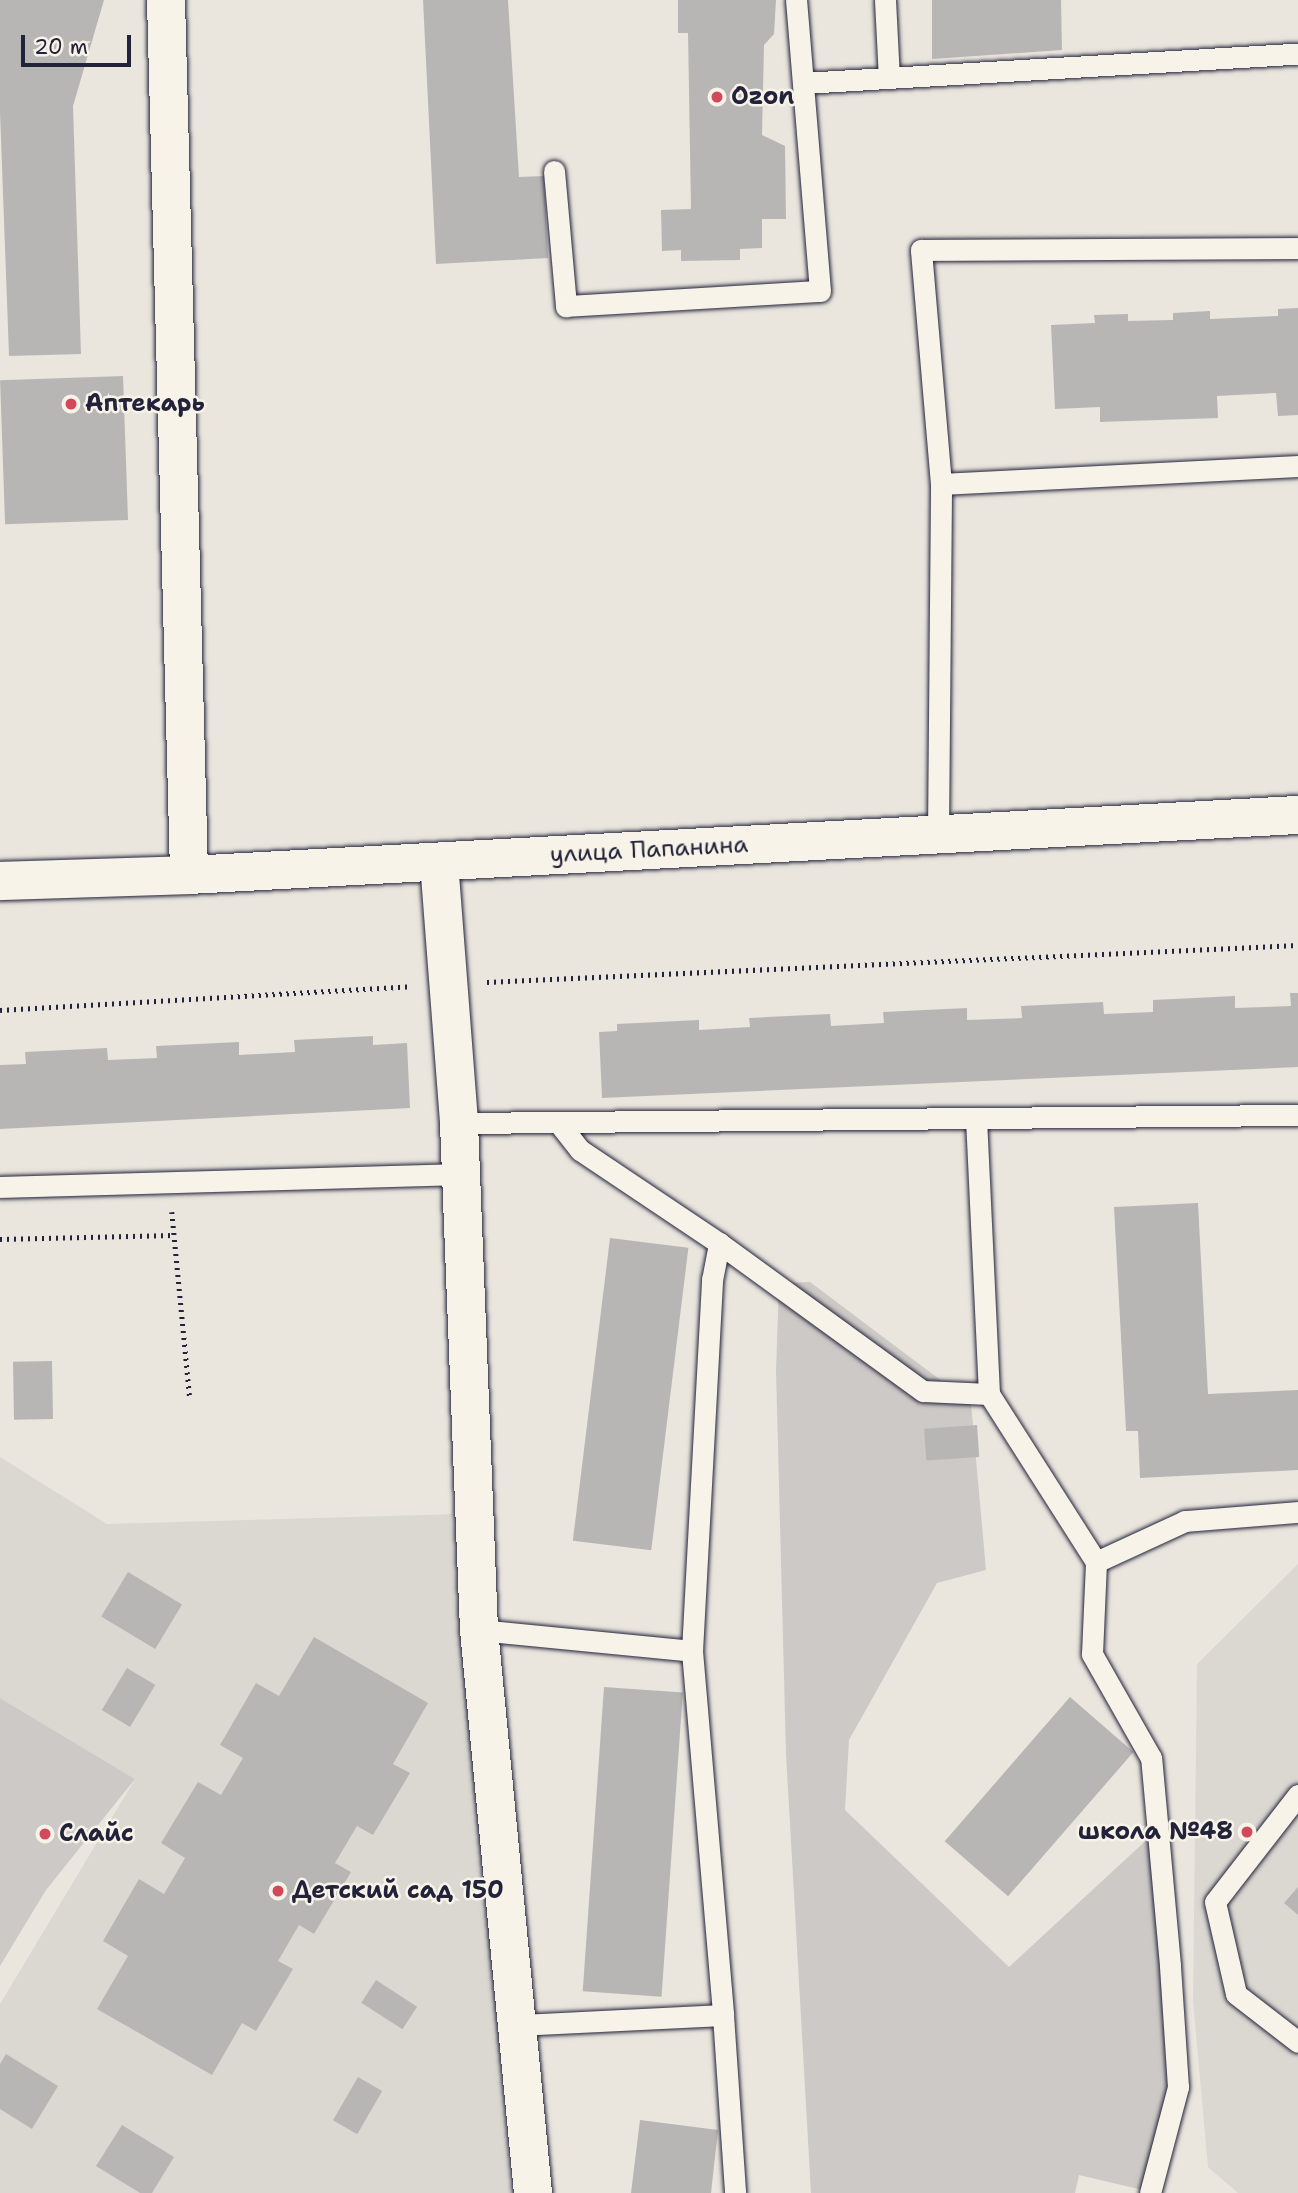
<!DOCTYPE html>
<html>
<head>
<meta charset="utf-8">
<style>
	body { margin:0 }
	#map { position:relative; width:1298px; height:2193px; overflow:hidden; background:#eae6de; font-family:"Shantell Sans",sans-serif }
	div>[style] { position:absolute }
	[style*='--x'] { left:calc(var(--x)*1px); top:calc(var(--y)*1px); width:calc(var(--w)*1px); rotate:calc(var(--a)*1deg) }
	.built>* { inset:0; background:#dbd8d2 }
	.green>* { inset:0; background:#cdc9c6 }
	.building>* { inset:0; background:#b8b6b5; transform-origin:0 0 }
	.path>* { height:4.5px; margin-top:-2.25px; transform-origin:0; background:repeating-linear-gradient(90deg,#22223b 0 2px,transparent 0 7px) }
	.roads { filter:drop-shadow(0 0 2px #22223b) drop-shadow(0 0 2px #22223b) }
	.lane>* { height:21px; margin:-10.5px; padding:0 10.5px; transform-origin:10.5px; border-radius:10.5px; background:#f7f3e8 }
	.street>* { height:38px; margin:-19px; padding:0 19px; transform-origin:19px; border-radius:19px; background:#f7f3e8 }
	.secondary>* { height:38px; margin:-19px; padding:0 19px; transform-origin:19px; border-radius:19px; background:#f7f3e8 }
	.dots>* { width:19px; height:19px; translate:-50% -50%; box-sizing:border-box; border:4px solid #f7f3e8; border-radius:50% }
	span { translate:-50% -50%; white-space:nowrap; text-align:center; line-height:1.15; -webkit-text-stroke:5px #f7f3e8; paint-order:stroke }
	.poi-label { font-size:24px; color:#22223b; font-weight:700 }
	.left { translate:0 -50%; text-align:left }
	.right { translate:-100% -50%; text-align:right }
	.street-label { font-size:24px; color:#22223b }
	.scale { position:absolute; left:21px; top:35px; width:110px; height:32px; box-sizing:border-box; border:4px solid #22223b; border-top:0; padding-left:9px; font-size:21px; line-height:24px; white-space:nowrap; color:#22223b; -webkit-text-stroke:5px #f7f3e8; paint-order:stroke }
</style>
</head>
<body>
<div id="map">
	<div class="built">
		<i style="clip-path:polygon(0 1457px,107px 1524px,459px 1514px,511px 2193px,0 2193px,0 2004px,135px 1779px,0 1698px)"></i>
		<i style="clip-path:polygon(1298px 1564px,1298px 2193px,1238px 2193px,1208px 2167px,1193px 2001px,1197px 1664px)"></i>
	</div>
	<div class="green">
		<i style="clip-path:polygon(810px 1282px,971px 1403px,986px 1570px,937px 1583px,849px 1740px,845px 1810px,1009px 1967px,1153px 1834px,1178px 2087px,1147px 2191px,1079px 2175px,1075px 2193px,811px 2193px,786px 1754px,776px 1371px,779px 1283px)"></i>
		<i style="clip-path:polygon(0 1698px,135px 1779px,46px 1890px,0 1966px)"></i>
	</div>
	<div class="building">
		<i style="clip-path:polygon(0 0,104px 0,73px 106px,81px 354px,9px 356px,0 112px)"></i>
		<i style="clip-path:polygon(423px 0,508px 0,519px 177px,544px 176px,548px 258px,436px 264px)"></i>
		<i style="clip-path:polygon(678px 0,776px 0,774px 34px,764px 45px,762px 135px,785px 146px,786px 219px,762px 219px,762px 248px,740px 249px,740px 260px,681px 261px,681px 250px,662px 251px,661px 210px,691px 209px,688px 33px,678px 33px)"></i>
		<i style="clip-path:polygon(932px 0,1061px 0,1062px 50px,932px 59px)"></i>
		<i style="clip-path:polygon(1298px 308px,1298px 415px,1278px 416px,1276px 393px,1217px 396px,1218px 418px,1100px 422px,1100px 407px,1055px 409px,1051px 325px,1095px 323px,1094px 315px,1128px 314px,1128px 321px,1173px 320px,1173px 313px,1210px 311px,1210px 319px,1278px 316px,1278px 309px)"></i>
		<i style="left:123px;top:376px;width:144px;height:123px;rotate:88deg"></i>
		<i style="clip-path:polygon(1290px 993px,1298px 993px,1298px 1067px,602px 1098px,599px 1032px,617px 1031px,617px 1024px,699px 1020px,699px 1030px,750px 1027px,749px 1018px,830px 1014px,831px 1026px,884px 1023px,883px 1012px,967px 1008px,967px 1020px,1022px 1018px,1021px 1006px,1103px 1002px,1104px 1014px,1153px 1012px,1153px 1000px,1235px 996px,1235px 1008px,1291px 1006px)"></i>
		<i style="clip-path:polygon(373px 1036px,373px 1045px,407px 1043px,410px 1108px,0 1129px,0 1065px,26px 1064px,25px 1052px,107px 1048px,108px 1060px,157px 1058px,156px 1046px,239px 1042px,239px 1055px,295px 1052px,294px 1040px)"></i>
		<i style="clip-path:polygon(1198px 1203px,1208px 1394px,1298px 1390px,1298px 1470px,1140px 1478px,1138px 1431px,1126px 1431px,1114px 1207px)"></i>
		<i style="left:610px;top:1238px;width:79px;height:305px;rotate:7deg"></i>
		<i style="left:52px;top:1361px;width:58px;height:39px;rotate:89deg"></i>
		<i style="left:977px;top:1425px;width:32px;height:53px;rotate:86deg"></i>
		<i style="left:128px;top:1572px;width:63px;height:52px;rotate:31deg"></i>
		<i style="clip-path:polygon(314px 1637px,428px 1703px,393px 1764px,410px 1773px,373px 1835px,357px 1826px,335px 1863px,351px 1872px,314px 1934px,299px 1925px,278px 1961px,293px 1969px,256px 2031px,242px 2023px,212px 2075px,97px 2009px,128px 1956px,103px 1941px,139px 1879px,164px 1894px,185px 1858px,161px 1843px,198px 1782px,221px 1795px,243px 1758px,220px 1745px,256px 1683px,279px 1696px)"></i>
		<i style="left:127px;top:1668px;width:33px;height:49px;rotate:31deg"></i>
		<i style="left:604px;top:1687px;width:79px;height:305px;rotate:4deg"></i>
		<i style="left:1070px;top:1697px;width:84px;height:191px;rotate:41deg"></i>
		<i style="clip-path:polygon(1298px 1887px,1298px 1915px,1284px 1903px)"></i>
		<i style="left:376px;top:1980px;width:49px;height:27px;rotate:33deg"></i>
		<i style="clip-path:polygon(6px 2054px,58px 2086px,32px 2129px,0 2109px,0 2064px)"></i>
		<i style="left:358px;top:2077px;width:28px;height:50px;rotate:30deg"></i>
		<i style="clip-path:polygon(640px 2120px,718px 2130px,711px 2193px,631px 2193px)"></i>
		<i style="clip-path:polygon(122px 2125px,174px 2157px,152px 2193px,140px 2193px,96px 2166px)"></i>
	</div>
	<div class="path">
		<i style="--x:487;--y:982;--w:812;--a:-2.61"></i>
		<i style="--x:0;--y:1010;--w:412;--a:-3.3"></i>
		<i style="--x:172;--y:1212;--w:188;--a:84.5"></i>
		<i style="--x:0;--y:1239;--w:174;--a:-1.3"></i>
	</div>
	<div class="roads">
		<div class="lane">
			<i style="--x:885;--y:0;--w:78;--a:87.1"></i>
			<i style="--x:803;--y:83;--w:496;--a:-3.4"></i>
			<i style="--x:554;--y:171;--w:136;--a:84.9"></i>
			<i style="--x:566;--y:306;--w:254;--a:-3.4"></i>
			<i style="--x:820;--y:291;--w:292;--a:-94.7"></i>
			<i style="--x:941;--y:484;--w:357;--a:-2.9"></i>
			<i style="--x:938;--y:835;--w:351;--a:-89.5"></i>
			<i style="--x:941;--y:484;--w:235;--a:-94.9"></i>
			<i style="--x:921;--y:250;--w:377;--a:-0.3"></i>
			<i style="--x:976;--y:1118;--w:276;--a:87.3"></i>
			<i style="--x:989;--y:1394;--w:199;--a:57.5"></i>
			<i style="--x:558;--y:1122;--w:36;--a:52"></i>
			<i style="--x:580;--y:1150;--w:167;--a:33.8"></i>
			<i style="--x:719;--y:1243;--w:252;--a:36"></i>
			<i style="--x:923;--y:1391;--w:66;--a:2.6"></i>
			<i style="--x:459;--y:1123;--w:839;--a:-0.55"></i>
			<i style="--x:0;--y:1187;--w:461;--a:-1.6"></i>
			<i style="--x:479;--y:1630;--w:214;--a:5.6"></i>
			<i style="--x:692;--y:1651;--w:365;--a:85.1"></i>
			<i style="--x:723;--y:2015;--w:207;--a:177.2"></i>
			<i style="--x:692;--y:1651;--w:372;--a:-86.9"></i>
			<i style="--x:712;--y:1280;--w:38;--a:-79"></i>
			<i style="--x:1298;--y:1795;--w:135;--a:127.8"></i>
			<i style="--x:1215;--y:1902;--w:94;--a:77.1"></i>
			<i style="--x:1236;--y:1994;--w:78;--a:37.7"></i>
			<i style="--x:723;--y:2015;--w:178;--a:86.1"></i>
			<i style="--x:1150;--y:2193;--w:110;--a:-75.2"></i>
			<i style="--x:1178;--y:2087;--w:122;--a:-93.8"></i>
			<i style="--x:1170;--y:1965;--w:208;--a:-95.2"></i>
			<i style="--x:1151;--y:1758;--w:120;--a:-119.6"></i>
			<i style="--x:1092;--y:1654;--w:92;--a:-87.5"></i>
			<i style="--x:1096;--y:1562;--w:98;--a:-24.7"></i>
			<i style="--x:1185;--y:1521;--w:113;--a:-4.6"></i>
		</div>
		<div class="street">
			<i style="--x:166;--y:0;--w:875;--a:88.49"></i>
			<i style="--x:439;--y:862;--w:262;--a:85.6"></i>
			<i style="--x:459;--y:1123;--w:507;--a:87.74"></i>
			<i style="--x:479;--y:1630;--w:566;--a:84.52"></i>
		</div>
		<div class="secondary">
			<i style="--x:0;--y:881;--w:189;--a:-1.8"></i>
			<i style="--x:189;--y:875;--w:1111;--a:-3.1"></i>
		</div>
	</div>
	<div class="dots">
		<i style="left:717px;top:97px;background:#d1495b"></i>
		<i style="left:71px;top:404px;background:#d1495b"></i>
		<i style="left:1247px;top:1832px;background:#d1495b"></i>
		<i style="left:45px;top:1834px;background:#d1495b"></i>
		<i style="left:278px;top:1891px;background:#d1495b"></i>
	</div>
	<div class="poi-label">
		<span class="left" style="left:731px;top:97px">Ozon</span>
		<span class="left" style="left:85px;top:404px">Аптекарь</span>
		<span class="right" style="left:1233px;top:1832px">школа №48</span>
		<span class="left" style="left:59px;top:1834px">Слайс</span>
		<span class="left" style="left:292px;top:1891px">Детский сад 150</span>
	</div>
	<div class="street-label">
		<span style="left:649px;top:850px;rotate:-3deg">улица Папанина</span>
	</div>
	<div class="scale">20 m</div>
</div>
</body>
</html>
